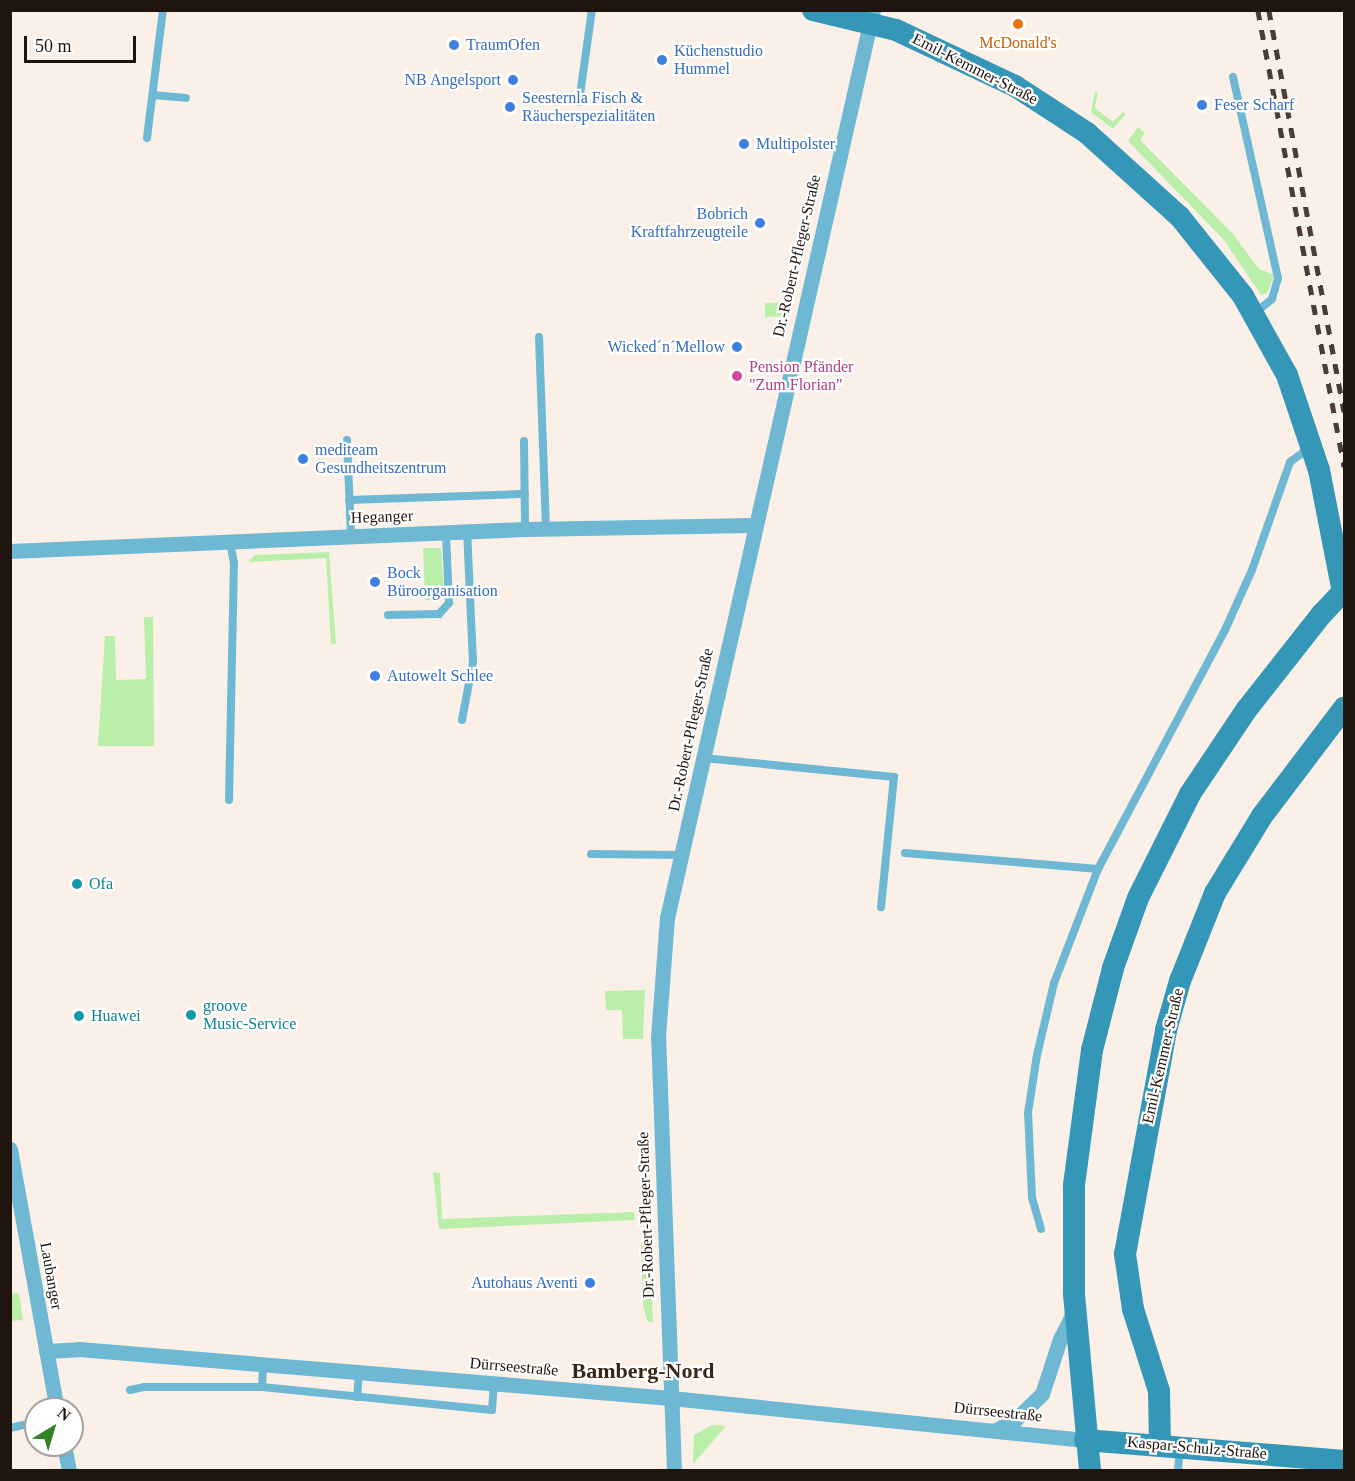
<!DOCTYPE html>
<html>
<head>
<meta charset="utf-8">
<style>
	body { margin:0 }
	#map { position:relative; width:1355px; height:1481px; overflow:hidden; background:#fbf0e7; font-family:Georgia,serif }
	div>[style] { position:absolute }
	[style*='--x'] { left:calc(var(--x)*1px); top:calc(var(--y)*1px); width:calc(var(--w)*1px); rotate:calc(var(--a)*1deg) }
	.green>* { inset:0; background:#baefa9 }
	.lane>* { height:8px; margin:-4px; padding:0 4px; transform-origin:4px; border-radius:4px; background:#6eb8d4 }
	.street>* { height:15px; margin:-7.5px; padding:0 7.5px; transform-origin:7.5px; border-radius:7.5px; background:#6eb8d4 }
	.secondary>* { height:22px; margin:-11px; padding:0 11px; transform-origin:11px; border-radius:11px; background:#3497b8 }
	.rail>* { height:4.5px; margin-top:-2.25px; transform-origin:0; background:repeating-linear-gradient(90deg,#473d36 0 10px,transparent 0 20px) }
	.secondary-bridge>* { height:22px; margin:-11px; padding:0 11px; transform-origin:11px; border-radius:11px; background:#3497b8 }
	.dots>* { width:16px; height:16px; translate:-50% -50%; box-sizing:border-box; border:3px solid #fff; border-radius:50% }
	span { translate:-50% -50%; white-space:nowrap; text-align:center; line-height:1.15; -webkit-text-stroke:4.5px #fff; paint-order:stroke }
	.food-label { font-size:16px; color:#c56008 }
	.shop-label { font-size:16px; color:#366cbe }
	.left { translate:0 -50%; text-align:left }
	.right { translate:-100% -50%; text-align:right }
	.street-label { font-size:16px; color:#1f150e }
	.hotel-label { font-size:16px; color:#b23c85 }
	.culture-label { font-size:16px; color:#0d838f }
	.district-label { font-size:22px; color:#392513; font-weight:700 }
	.frame { position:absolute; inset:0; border:12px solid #1f150e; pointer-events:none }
	.north { position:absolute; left:24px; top:1397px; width:60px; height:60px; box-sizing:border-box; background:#fff; border:2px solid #a5a19f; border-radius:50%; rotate:38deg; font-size:16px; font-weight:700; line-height:24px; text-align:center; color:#1f150e }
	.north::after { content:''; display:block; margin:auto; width:21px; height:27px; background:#348028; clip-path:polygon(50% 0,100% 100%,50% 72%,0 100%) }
	.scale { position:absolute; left:24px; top:36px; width:112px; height:27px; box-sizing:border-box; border:3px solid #1f150e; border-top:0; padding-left:8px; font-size:18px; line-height:21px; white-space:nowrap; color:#1f150e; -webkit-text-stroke:4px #fff; paint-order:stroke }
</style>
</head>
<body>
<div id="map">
	<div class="green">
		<i style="clip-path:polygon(1095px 91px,1098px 92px,1095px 108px,1113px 122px,1123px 112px,1126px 114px,1113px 129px,1091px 112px)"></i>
		<i style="clip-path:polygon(1138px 127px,1145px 133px,1140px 140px,1233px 234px,1259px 269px,1274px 275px,1267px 293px,1261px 295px,1224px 240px,1128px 141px)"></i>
		<i style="clip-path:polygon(788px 302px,785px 316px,765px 317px,765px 303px)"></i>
		<i style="clip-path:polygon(441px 548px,444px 591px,437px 600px,425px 600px,423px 548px)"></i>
		<i style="clip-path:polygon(329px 552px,336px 644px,331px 644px,326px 558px,248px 562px,255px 555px)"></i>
		<i style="clip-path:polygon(144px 617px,153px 617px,154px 746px,98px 746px,105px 636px,115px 636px,116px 680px,146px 679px)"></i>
		<i style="clip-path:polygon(645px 990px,643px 1039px,623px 1039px,622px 1010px,606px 1010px,605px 991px)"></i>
		<i style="clip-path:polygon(433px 1172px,440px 1173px,442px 1219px,634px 1212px,635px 1220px,439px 1229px)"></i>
		<i style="clip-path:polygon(649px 1243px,653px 1322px,648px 1322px,643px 1306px,641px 1244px)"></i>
		<i style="clip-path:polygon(19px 1293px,23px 1320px,11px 1321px,11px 1294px)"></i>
		<i style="clip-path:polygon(712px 1425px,726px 1426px,693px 1464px,694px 1435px)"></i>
	</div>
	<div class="lane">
		<i style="--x:1233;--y:77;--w:206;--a:77.4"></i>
		<i style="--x:1278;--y:278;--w:22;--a:106"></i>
		<i style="--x:1272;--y:299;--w:22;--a:141"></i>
		<i style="--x:153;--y:95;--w:33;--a:5"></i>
		<i style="--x:579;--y:102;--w:93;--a:-82"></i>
		<i style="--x:147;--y:138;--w:129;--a:-82.9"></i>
		<i style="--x:539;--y:337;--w:191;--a:87.9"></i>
		<i style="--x:347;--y:440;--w:97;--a:87.6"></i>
		<i style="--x:524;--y:441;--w:88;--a:89.3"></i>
		<i style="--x:349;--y:500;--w:176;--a:-2"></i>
		<i style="--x:388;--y:615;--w:51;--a:-1.1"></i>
		<i style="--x:439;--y:614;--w:15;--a:-48"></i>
		<i style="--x:449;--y:603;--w:70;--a:-92.5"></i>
		<i style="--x:462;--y:720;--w:59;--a:-79.3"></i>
		<i style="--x:473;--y:662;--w:130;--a:-92.6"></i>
		<i style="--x:703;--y:758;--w:192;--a:5.7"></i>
		<i style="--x:894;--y:777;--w:131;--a:95.7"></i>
		<i style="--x:229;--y:800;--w:237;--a:-88.8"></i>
		<i style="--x:234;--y:563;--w:21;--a:-101"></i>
		<i style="--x:905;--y:853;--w:194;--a:4.7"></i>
		<i style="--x:591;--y:854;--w:90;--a:0.6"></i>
		<i style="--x:1041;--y:1229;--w:33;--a:-106"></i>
		<i style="--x:1032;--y:1197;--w:84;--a:-92.7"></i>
		<i style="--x:1028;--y:1113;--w:59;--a:-81.2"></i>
		<i style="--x:1037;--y:1055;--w:74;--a:-76.7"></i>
		<i style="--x:1054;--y:983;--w:122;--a:-68.9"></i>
		<i style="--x:1098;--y:869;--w:271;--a:-62"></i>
		<i style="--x:1225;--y:630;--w:66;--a:-65.8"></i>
		<i style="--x:1252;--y:570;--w:114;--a:-70.6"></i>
		<i style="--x:1290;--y:462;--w:22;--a:-36"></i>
		<i style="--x:262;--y:1387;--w:22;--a:-87"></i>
		<i style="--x:130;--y:1390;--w:14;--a:-12"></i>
		<i style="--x:144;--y:1387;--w:118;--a:0"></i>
		<i style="--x:262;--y:1387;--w:231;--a:5.7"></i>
		<i style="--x:492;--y:1410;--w:26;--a:-86"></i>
		<i style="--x:357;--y:1397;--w:25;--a:-85"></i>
		<i style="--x:10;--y:1428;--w:27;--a:-13"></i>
		<i style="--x:1178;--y:1470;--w:22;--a:-85"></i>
	</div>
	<div class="street">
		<i style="--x:10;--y:551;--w:515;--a:-2.45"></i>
		<i style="--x:525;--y:529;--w:229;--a:-1"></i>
		<i style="--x:10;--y:1149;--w:264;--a:79.8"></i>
		<i style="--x:46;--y:1351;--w:33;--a:-3"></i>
		<i style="--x:79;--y:1349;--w:594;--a:4.73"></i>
		<i style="--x:671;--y:1398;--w:416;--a:5.8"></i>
		<i style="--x:996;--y:1430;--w:23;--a:-29"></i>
		<i style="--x:1016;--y:1419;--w:36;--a:-44"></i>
		<i style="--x:1042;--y:1394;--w:58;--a:-71.9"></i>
		<i style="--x:1060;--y:1339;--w:34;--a:-63"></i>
		<i style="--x:64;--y:1445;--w:25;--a:79"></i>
		<i style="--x:674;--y:1470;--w:433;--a:-92.1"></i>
		<i style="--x:658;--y:1037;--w:119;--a:-85.7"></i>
		<i style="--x:667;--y:918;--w:931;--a:-77.22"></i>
	</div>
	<div class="secondary">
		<i style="--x:813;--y:10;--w:85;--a:13.5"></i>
		<i style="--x:896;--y:30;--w:132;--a:25.2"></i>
		<i style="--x:1015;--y:86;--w:86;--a:33.1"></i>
		<i style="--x:1087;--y:133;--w:125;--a:42.1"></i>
		<i style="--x:1180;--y:217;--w:101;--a:51.4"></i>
		<i style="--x:1243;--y:296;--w:90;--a:60.9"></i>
		<i style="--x:1287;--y:375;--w:100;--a:71.4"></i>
		<i style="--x:1319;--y:470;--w:129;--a:78.9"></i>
		<i style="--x:1085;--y:1440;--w:260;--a:4.6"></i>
		<i style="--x:1160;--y:1445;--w:54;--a:-91.1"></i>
		<i style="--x:1159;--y:1391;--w:86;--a:-107.6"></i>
		<i style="--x:1133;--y:1309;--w:56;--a:-98.3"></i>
		<i style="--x:1125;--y:1254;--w:228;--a:-79.6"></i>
		<i style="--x:1166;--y:1030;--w:51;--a:-74.1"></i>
		<i style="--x:1180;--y:981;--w:95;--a:-68.3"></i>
		<i style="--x:1215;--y:893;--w:90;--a:-58.6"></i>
		<i style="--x:1262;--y:816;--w:136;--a:-52.8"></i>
		<i style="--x:1090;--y:1470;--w:178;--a:-95.2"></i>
		<i style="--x:1074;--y:1293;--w:108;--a:-90"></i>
		<i style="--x:1074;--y:1185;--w:136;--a:-82.4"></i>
		<i style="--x:1092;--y:1050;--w:85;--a:-75.6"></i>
		<i style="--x:1113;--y:968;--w:74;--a:-70.3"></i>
		<i style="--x:1138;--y:898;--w:116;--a:-63.4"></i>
		<i style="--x:1190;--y:794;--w:102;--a:-56.2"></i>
		<i style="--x:1247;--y:709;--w:120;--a:-51.8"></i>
	</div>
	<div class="rail">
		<i style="--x:1258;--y:10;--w:465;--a:79.3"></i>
		<i style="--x:1269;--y:10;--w:409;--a:79.4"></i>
	</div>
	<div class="secondary-bridge">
		<i style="--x:1321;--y:615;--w:34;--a:-47"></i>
	</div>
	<div class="dots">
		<i style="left:1018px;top:24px;background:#e8710a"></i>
		<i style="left:454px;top:45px;background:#3f7fe0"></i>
		<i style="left:662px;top:60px;background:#3f7fe0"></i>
		<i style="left:513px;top:80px;background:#3f7fe0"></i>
		<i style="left:1202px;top:105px;background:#3f7fe0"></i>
		<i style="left:510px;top:107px;background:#3f7fe0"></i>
		<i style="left:744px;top:144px;background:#3f7fe0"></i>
		<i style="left:760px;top:223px;background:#3f7fe0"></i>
		<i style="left:737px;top:347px;background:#3f7fe0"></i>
		<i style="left:737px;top:376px;background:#d1479c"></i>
		<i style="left:303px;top:459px;background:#3f7fe0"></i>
		<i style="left:375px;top:582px;background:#3f7fe0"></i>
		<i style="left:375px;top:676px;background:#3f7fe0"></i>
		<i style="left:77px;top:884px;background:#0f9aa8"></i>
		<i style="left:191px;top:1015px;background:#0f9aa8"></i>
		<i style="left:79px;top:1016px;background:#0f9aa8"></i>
		<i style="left:590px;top:1283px;background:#3f7fe0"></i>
	</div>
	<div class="food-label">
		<span style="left:1018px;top:43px">McDonald's</span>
	</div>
	<div class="shop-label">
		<span class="left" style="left:466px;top:45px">TraumOfen</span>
		<span class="left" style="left:674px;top:60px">Küchenstudio<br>Hummel</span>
		<span class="right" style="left:501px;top:80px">NB Angelsport</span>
		<span class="left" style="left:522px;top:107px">Seesternla Fisch &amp;<br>Räucherspezialitäten</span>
		<span class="left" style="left:1214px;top:105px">Feser Scharf</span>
		<span class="left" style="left:756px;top:144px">Multipolster</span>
		<span class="right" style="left:748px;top:223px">Bobrich<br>Kraftfahrzeugteile</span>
		<span class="right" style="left:725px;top:347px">Wicked´n´Mellow</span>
		<span class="left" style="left:315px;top:459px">mediteam<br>Gesundheitszentrum</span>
		<span class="left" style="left:387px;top:582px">Bock<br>Büroorganisation</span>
		<span class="left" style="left:387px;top:676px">Autowelt Schlee</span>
		<span class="right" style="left:578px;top:1283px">Autohaus Aventi</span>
	</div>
	<div class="street-label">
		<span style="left:975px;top:69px;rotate:27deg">Emil-Kemmer-Straße</span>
		<span style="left:797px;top:256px;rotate:-77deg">Dr.-Robert-Pfleger-Straße</span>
		<span style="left:382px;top:517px;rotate:-2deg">Heganger</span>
		<span style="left:691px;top:730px;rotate:-78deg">Dr.-Robert-Pfleger-Straße</span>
		<span style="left:1163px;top:1056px;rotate:-77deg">Emil-Kemmer-Straße</span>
		<span style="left:646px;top:1215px;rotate:-92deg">Dr.-Robert-Pfleger-Straße</span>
		<span style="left:51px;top:1276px;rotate:80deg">Laubanger</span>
		<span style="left:514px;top:1367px;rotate:5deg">Dürrseestraße</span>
		<span style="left:998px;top:1412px;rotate:6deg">Dürrseestraße</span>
		<span style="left:1197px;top:1448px;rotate:5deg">Kaspar-Schulz-Straße</span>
	</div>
	<div class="hotel-label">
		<span class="left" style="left:749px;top:376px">Pension Pfänder<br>"Zum Florian"</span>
	</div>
	<div class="culture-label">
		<span class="left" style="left:89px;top:884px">Ofa</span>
		<span class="left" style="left:203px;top:1015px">groove<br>Music-Service</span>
		<span class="left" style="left:91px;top:1016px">Huawei</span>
	</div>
	<div class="district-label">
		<span style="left:643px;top:1371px">Bamberg-Nord</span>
	</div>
	<div class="frame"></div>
	<div class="north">N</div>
	<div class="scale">50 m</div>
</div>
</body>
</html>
